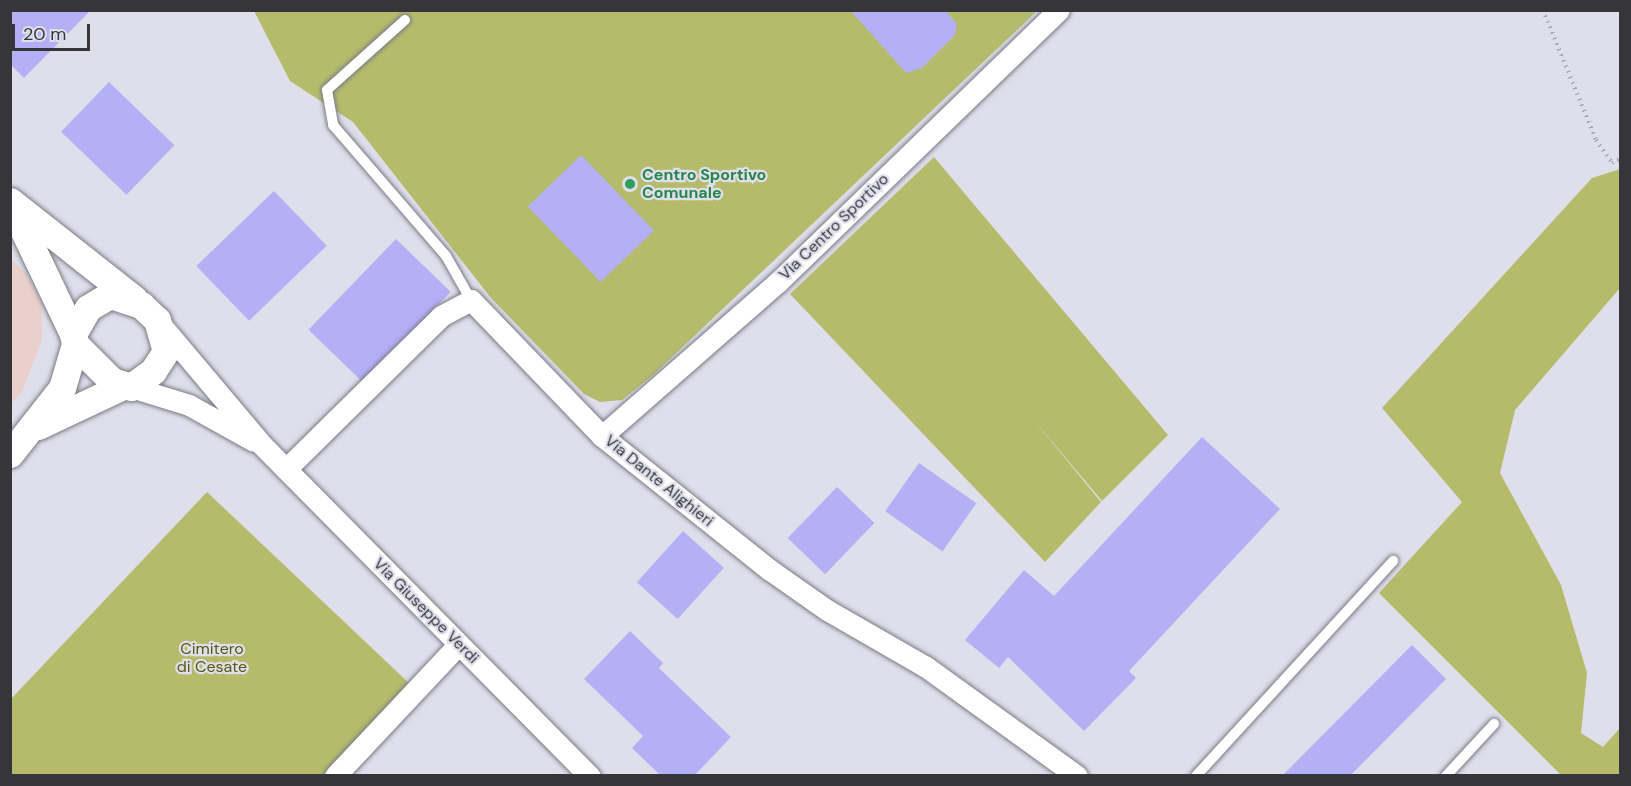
<!DOCTYPE html>
<html>
<head>
<meta charset="utf-8">
<style>
	body { margin:0 }
	#map { position:relative; width:1631px; height:786px; overflow:hidden; background:#dfdfeb; font-family:"DM Sans",sans-serif }
	div>[style] { position:absolute }
	[style*='--x'] { left:calc(var(--x)*1px); top:calc(var(--y)*1px); width:calc(var(--w)*1px); rotate:calc(var(--a)*1deg) }
	.commercial>* { inset:0; background:#ead0cb }
	.green>* { inset:0; background:#b6bb6c }
	.building>* { inset:0; background:#b3b0f6; transform-origin:0 0 }
	.path>* { height:4px; margin-top:-2px; transform-origin:0; background:repeating-linear-gradient(90deg,#a7a7b1 0 1.5px,transparent 0 6px) }
	.roads { filter:drop-shadow(0 0 2px #7a7a85) drop-shadow(0 0 2px #7a7a85) }
	.service>* { height:10px; margin:-5px; padding:0 5px; transform-origin:5px; border-radius:5px; background:#fff }
	.minor>* { height:21px; margin:-10.5px; padding:0 10.5px; transform-origin:10.5px; border-radius:10.5px; background:#fff }
	.tertiary>* { height:27px; margin:-13.5px; padding:0 13.5px; transform-origin:13.5px; border-radius:13.5px; background:#fff }
	.dots>* { width:16px; height:16px; translate:-50% -50%; box-sizing:border-box; border:3px solid #dfdfeb; border-radius:50% }
	span { translate:-50% -50%; white-space:nowrap; text-align:center; line-height:1.15; -webkit-text-stroke:4.5px #dfdfeb; paint-order:stroke }
	.leisure-label { font-size:16px; color:#27864d; font-weight:700 }
	.left { translate:0 -50%; text-align:left }
	.street-label { font-size:16px; color:#35353a }
	.park-label { font-size:16px; color:#56590e }
	.frame { position:absolute; inset:0; border:12px solid #35353a; pointer-events:none }
	.scale { position:absolute; left:12px; top:24px; width:78px; height:27px; box-sizing:border-box; border:3px solid #35353a; border-top:0; padding-left:8px; font-size:18px; line-height:21px; white-space:nowrap; color:#35353a; -webkit-text-stroke:4px #dfdfeb; paint-order:stroke }
</style>
</head>
<body>
<div id="map">
	<div class="commercial">
		<i style="clip-path:polygon(10px 258px,26px 273px,42px 304px,42px 340px,22px 392px,11px 404px)"></i>
	</div>
	<div class="green">
		<i style="clip-path:polygon(254px 11px,1037px 11px,653px 375px,622px 400px,600px 402px,584px 394px,491px 298px,353px 122px,290px 81px)"></i>
		<i style="clip-path:polygon(934px 157px,1168px 435px,1102px 501px,1033px 419px,1101px 502px,1045px 562px,790px 294px)"></i>
		<i style="clip-path:polygon(1620px 169px,1620px 288px,1515px 410px,1500px 473px,1561px 585px,1587px 673px,1581px 733px,1603px 747px,1620px 728px,1620px 775px,1561px 775px,1379px 593px,1462px 502px,1382px 408px,1592px 178px)"></i>
		<i style="clip-path:polygon(207px 492px,411px 685px,326px 776px,11px 775px,10px 700px)"></i>
	</div>
	<div class="building">
		<i style="clip-path:polygon(10px 10px,91px 10px,24px 78px,10px 64px)"></i>
		<i style="clip-path:polygon(850px 10px,945px 10px,957px 24px,955px 35px,922px 68px,906px 73px)"></i>
		<i style="left:109px;top:82px;width:91px;height:69px;rotate:44deg"></i>
		<i style="left:581px;top:155px;width:105px;height:74px;rotate:46deg"></i>
		<i style="left:274px;top:191px;width:76px;height:108px;rotate:46deg"></i>
		<i style="left:396px;top:239px;width:76px;height:126px;rotate:44deg"></i>
		<i style="clip-path:polygon(1202px 437px,1280px 509px,1129px 671px,1136px 678px,1084px 731px,1008px 657px,999px 668px,965px 640px,1024px 570px,1054px 596px)"></i>
		<i style="left:919px;top:463px;width:70px;height:59px;rotate:35deg"></i>
		<i style="left:837px;top:487px;width:52px;height:71px;rotate:44deg"></i>
		<i style="left:683px;top:531px;width:55px;height:69px;rotate:42deg"></i>
		<i style="clip-path:polygon(630px 631px,663px 663px,659px 668px,731px 737px,694px 776px,661px 776px,632px 748px,643px 736px,584px 679px)"></i>
		<i style="clip-path:polygon(1412px 645px,1446px 679px,1350px 776px,1282px 776px)"></i>
	</div>
	<div class="path">
		<i style="--x:1543;--y:10;--w:140;--a:67.8"></i>
		<i style="--x:1596;--y:140;--w:28;--a:55"></i>
		<i style="--x:1612;--y:163;--w:9;--a:-27"></i>
	</div>
	<div class="roads">
		<div class="service">
			<i style="--x:405;--y:20;--w:105;--a:138.1"></i>
			<i style="--x:327;--y:90;--w:36;--a:80"></i>
			<i style="--x:333;--y:125;--w:173;--a:49.2"></i>
			<i style="--x:446;--y:256;--w:51;--a:60.4"></i>
			<i style="--x:1196;--y:776;--w:292;--a:-47.5"></i>
			<i style="--x:1446;--y:776;--w:71;--a:-47.3"></i>
		</div>
		<div class="minor">
			<i style="--x:161;--y:325;--w:158;--a:49.9"></i>
			<i style="--x:263;--y:446;--w:465;--a:45.3"></i>
			<i style="--x:131;--y:387;--w:61;--a:17.2"></i>
			<i style="--x:189;--y:405;--w:74;--a:29"></i>
			<i style="--x:602;--y:436;--w:234;--a:-41.2"></i>
			<i style="--x:778;--y:282;--w:391;--a:-44.1"></i>
			<i style="--x:286;--y:469;--w:218;--a:-44.6"></i>
			<i style="--x:441;--y:316;--w:34;--a:-28"></i>
			<i style="--x:471;--y:300;--w:189;--a:46.1"></i>
			<i style="--x:602;--y:436;--w:215;--a:38.6"></i>
			<i style="--x:770;--y:570;--w:70;--a:35.1"></i>
			<i style="--x:827;--y:610;--w:114;--a:29.9"></i>
			<i style="--x:926;--y:667;--w:186;--a:35.8"></i>
			<i style="--x:335;--y:776;--w:180;--a:-46.8"></i>
		</div>
		<div class="tertiary">
			<i style="--x:10;--y:201;--w:158;--a:38.3"></i>
			<i style="--x:11;--y:204;--w:144;--a:64.5"></i>
			<i style="--x:110;--y:295;--w:33;--a:18"></i>
			<i style="--x:141;--y:305;--w:22;--a:43"></i>
			<i style="--x:157;--y:320;--w:32;--a:74"></i>
			<i style="--x:166;--y:351;--w:24;--a:123"></i>
			<i style="--x:153;--y:371;--w:27;--a:144"></i>
			<i style="--x:131;--y:387;--w:20;--a:-162"></i>
			<i style="--x:112;--y:381;--w:52;--a:-135"></i>
			<i style="--x:75;--y:344;--w:10;--a:-101"></i>
			<i style="--x:73;--y:334;--w:30;--a:-60"></i>
			<i style="--x:88;--y:308;--w:26;--a:-31"></i>
			<i style="--x:38;--y:426;--w:96;--a:-25.2"></i>
			<i style="--x:10;--y:454;--w:84;--a:-51.8"></i>
			<i style="--x:62;--y:388;--w:46;--a:-73.5"></i>
		</div>
	</div>
	<div class="dots">
		<i style="left:630px;top:184px;background:#2e9e5b"></i>
	</div>
	<div class="leisure-label">
		<span class="left" style="left:642px;top:184px">Centro Sportivo<br>Comunale</span>
	</div>
	<div class="street-label">
		<span style="left:834px;top:227px;rotate:-44deg">Via Centro Sportivo</span>
		<span style="left:659px;top:481px;rotate:39deg">Via Dante Alighieri</span>
		<span style="left:426px;top:611px;rotate:45deg">Via Giuseppe Verdi</span>
	</div>
	<div class="park-label">
		<span style="left:212px;top:658px">Cimitero<br>di Cesate</span>
	</div>
	<div class="frame"></div>
	<div class="scale">20 m</div>
</div>
</body>
</html>
